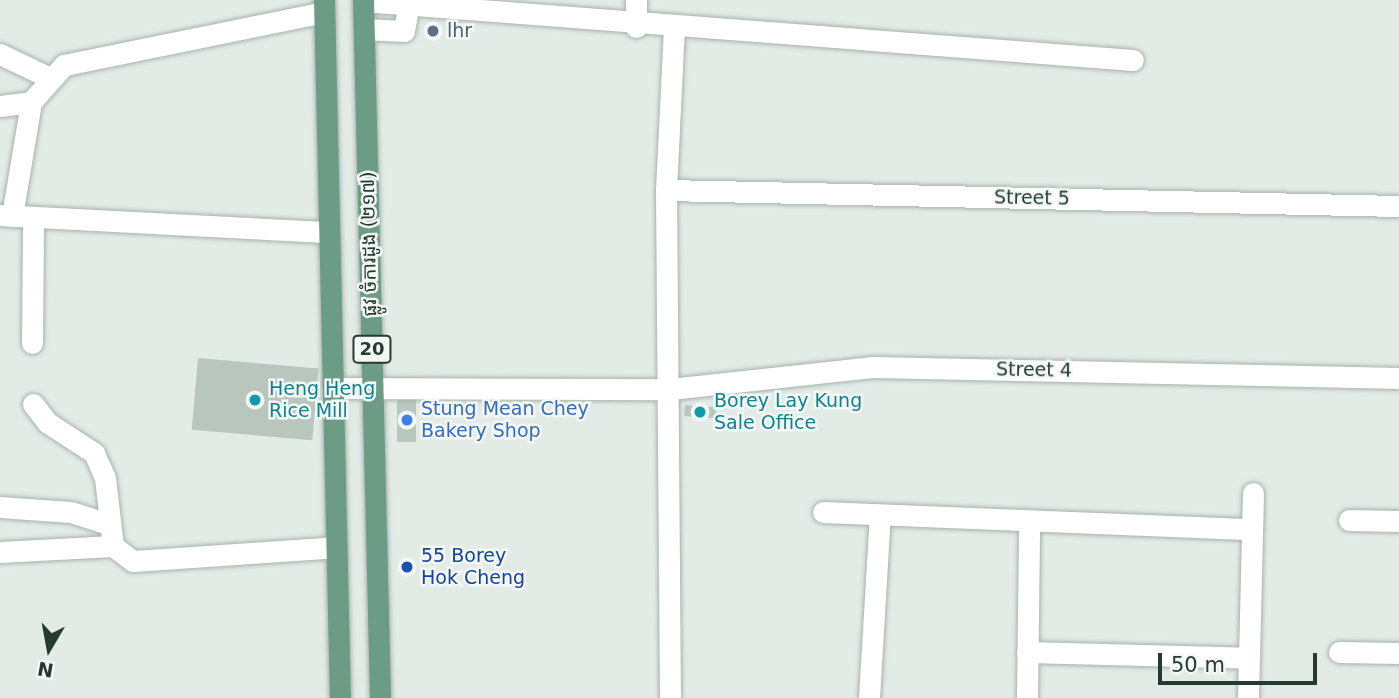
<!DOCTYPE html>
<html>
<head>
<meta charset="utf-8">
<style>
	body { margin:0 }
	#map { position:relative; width:1399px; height:698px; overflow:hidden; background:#e3ebe6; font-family:"DejaVu Sans","Noto Sans Khmer",sans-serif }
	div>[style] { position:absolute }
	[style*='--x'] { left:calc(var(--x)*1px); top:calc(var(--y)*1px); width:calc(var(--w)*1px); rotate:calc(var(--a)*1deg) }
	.building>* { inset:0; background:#b9c6be; transform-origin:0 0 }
	.roads { filter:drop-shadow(0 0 2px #a6b3ac) drop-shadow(0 0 2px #a6b3ac) }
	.minor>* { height:21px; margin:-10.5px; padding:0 10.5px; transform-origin:10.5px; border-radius:10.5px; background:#fff }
	.major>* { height:21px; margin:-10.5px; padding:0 10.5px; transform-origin:10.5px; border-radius:10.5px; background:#6c9c85 }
	.dots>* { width:19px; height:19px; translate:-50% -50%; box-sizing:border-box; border:4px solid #f3f8f5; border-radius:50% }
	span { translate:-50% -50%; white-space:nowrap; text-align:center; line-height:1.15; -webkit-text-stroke:5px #f3f8f5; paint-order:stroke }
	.shield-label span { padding:2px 5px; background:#f3f8f5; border:2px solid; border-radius:5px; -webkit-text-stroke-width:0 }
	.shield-label { font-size:18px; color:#253b30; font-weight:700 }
	.service-label { font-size:19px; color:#4e5e75 }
	.left { translate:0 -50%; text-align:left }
	.street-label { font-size:19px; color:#253b30 }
	.culture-label { font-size:19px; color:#0d838f }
	.shop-label { font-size:19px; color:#366cbe }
	.transit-label { font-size:19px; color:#164399 }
	.north { position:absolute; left:14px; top:614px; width:70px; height:70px; -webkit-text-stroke:5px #f3f8f5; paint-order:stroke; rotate:190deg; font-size:19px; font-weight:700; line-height:28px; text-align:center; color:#253b30 }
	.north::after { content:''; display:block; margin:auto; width:24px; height:32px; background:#253b30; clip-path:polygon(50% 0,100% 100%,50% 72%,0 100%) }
	.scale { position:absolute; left:1158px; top:653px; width:159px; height:32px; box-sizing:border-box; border:4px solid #253b30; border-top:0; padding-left:9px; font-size:21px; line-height:24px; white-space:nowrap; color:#253b30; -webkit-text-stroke:5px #f3f8f5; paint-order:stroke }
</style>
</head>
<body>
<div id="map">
	<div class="building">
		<i style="left:198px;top:358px;width:121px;height:72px;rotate:5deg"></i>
		<i style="left:397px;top:399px;width:19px;height:43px"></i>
		<i style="left:685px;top:405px;width:31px;height:11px;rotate:4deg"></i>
	</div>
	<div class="roads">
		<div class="minor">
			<i style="--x:363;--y:1;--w:772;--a:4.38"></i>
			<i style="--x:636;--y:27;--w:27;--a:-90"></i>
			<i style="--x:364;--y:29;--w:40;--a:2.9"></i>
			<i style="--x:404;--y:31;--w:27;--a:-80"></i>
			<i style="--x:0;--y:54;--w:53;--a:25.6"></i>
			<i style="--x:0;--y:106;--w:31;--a:-7"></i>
			<i style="--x:666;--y:190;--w:733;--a:1.25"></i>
			<i style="--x:0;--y:215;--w:329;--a:3"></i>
			<i style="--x:12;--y:216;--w:116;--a:-80.5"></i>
			<i style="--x:31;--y:102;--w:50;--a:-48.3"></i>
			<i style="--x:64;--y:65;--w:265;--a:-11.5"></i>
			<i style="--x:32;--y:343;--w:125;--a:-89.5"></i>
			<i style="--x:333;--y:388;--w:337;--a:0.2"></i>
			<i style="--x:670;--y:389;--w:204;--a:-6.2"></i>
			<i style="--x:873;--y:367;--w:526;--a:1.2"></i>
			<i style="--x:33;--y:404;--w:24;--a:52"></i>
			<i style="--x:48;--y:423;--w:55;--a:33.1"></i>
			<i style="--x:94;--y:453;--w:27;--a:66"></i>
			<i style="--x:105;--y:478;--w:68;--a:83.3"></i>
			<i style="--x:113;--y:546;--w:25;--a:37"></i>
			<i style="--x:133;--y:561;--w:203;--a:-3.9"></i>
			<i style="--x:0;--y:507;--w:71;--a:4"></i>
			<i style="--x:71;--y:512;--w:40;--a:18"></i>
			<i style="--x:823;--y:512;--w:429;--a:2.3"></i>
			<i style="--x:1349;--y:520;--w:50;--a:1.1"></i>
			<i style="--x:0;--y:552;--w:113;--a:-3"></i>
			<i style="--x:1027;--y:652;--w:222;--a:1.5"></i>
			<i style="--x:1339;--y:652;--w:60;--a:1"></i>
			<i style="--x:670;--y:698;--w:508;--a:-90.45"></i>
			<i style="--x:666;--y:190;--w:161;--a:-87.2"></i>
			<i style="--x:869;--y:698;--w:183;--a:-86.6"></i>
			<i style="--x:1027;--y:698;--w:175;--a:-89.3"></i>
			<i style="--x:1248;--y:698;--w:205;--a:-88.6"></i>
		</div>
		<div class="major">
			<i style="--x:324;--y:0;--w:698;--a:88.69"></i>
			<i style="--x:363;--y:0;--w:698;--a:88.6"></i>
		</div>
	</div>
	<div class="dots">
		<i style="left:433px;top:31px;background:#5c6f8a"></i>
		<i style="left:255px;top:400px;background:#0f9aa8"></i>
		<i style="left:700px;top:412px;background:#0f9aa8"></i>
		<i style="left:407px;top:420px;background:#3f7fe0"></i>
		<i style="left:407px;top:567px;background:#1a4fb4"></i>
	</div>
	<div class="shield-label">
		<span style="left:372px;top:349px">20</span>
	</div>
	<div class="service-label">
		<span class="left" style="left:447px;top:31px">lhr</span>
	</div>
	<div class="street-label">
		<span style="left:1032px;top:198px;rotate:1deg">Street 5</span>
		<span style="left:369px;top:244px;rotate:-91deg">ផ្លូវ ចំការដូង (២១៧)</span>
		<span style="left:1034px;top:370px;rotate:1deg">Street 4</span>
	</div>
	<div class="culture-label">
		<span class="left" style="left:269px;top:400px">Heng Heng<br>Rice Mill</span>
		<span class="left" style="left:714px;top:412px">Borey Lay Kung<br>Sale Office</span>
	</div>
	<div class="shop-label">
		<span class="left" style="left:421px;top:420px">Stung Mean Chey<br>Bakery Shop</span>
	</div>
	<div class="transit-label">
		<span class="left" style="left:421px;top:567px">55 Borey<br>Hok Cheng</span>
	</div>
	<div class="north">N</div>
	<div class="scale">50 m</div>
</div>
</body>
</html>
